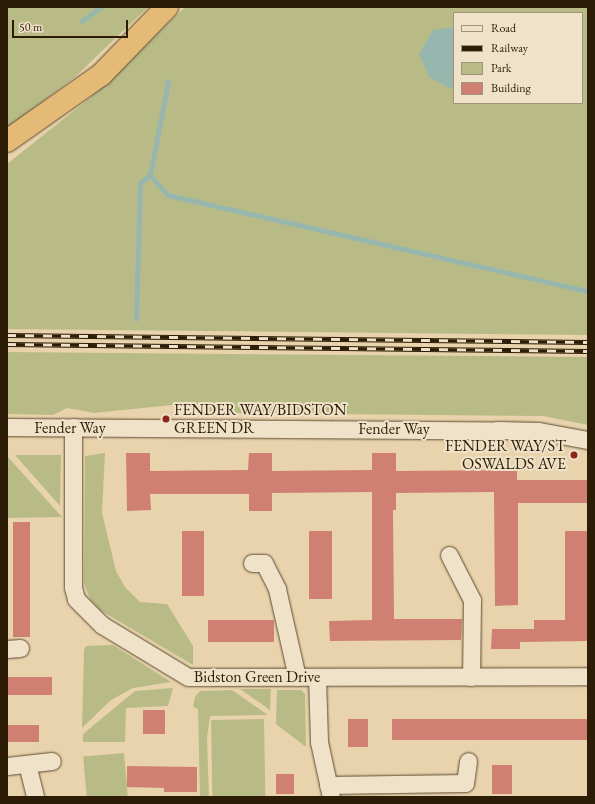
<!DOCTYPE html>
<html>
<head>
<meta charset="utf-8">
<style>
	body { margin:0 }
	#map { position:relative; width:595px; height:804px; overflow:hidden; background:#e8d3ac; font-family:"EB Garamond",serif }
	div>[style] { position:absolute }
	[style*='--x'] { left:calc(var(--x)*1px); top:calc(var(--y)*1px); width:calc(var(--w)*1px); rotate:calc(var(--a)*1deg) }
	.green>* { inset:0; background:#b9bb87; transform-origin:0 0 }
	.water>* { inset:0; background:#97b7ae }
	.stream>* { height:4.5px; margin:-2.25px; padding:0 2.25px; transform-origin:2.25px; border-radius:2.25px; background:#97b7ae }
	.building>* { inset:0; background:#cf8073; transform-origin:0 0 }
	.roads { filter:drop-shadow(0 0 1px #5c4a30) drop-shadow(0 0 1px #5c4a30) }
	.street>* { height:17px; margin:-8.5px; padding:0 8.5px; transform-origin:8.5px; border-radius:8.5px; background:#f0e2c9 }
	.highway>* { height:22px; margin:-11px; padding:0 11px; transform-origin:11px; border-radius:11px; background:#e4ba76 }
	.rail>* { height:4.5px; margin-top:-2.25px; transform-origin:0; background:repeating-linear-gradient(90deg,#f0e2c9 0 9px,#2d1c06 0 18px); box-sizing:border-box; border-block:1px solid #2d1c06 }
	.dots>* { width:11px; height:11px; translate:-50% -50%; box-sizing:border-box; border:2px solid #f0e2c9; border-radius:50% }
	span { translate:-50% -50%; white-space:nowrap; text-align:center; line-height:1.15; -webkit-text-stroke:4px #f0e2c9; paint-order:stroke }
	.poi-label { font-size:16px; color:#2d1c06 }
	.left { translate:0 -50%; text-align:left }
	.right { translate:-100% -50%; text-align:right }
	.street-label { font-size:16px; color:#2d1c06 }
	.frame { position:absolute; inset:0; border:8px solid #2d1c06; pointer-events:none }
	.legend { position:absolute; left:453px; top:12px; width:130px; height:92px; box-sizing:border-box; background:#f0e2c9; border:1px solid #a2937b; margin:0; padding:5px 7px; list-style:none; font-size:12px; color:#2d1c06 }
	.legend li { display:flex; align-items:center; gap:8px; height:20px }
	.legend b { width:20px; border:1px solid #a2937b }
	.scale { position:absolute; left:12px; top:20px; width:116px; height:18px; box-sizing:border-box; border:2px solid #2d1c06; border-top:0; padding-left:5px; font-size:12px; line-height:14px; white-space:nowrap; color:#2d1c06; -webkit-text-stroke:3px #f0e2c9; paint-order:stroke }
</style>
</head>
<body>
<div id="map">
	<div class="green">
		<i style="clip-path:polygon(7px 7px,148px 7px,75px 77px,7px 128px)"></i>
		<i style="clip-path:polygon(evenodd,185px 7px,588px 7px,588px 335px,7px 329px,7px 164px,90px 98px,185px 7px,454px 13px,582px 13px,582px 103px,454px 103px,454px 13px)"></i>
		<i style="clip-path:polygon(7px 352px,588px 357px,588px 425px,543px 416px,219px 413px,172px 405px,94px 413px,67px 408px,53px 415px,7px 414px)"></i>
		<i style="clip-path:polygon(105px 453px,102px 513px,116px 571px,125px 587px,140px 602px,167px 604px,193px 646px,193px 665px,100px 610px,90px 599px,84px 583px,85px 456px)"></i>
		<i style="clip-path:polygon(15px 455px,61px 455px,60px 506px)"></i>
		<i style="clip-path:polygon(8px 457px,62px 517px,7px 518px)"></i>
		<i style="clip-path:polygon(113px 645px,171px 682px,133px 688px,111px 700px,82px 728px,84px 650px,86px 646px)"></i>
		<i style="clip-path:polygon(173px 688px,168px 706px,126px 708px,125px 742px,83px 742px,83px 734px,135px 691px)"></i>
		<i style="clip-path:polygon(240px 689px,271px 689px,270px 710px)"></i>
		<i style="clip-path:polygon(232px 690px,268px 715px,210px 716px,207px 738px,209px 797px,200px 797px,198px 709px,193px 707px,195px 697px,200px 691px)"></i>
		<i style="clip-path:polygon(277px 690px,301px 690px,305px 694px,306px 747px,276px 724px)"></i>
		<i style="left:264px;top:719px;width:78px;height:53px;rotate:89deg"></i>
		<i style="left:124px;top:753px;width:44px;height:41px;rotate:85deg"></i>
	</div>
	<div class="water">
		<i style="clip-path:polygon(454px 27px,454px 87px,451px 89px,429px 77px,419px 54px,433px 30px)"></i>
	</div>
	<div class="stream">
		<i style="--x:82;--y:21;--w:24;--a:-36"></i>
		<i style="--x:150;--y:175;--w:95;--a:-79"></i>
		<i style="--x:136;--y:319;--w:136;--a:-88.3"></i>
		<i style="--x:140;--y:183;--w:13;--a:-39"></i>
		<i style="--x:150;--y:175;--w:27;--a:48"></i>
		<i style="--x:168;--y:195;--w:431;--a:12.9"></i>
	</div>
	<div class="building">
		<i style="clip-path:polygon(126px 453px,150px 453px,150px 471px,248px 470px,249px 453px,272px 453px,272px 471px,372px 470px,372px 453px,396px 453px,396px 471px,517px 470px,517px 480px,588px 480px,588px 503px,518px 503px,518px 605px,495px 606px,494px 492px,396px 493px,396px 510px,393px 510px,394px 619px,462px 619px,461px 640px,330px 641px,329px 621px,372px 620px,372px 492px,272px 493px,272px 511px,249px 511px,249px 494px,150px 494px,151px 510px,127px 511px)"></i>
		<i style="left:30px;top:522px;width:115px;height:17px;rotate:90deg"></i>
		<i style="left:182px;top:531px;width:22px;height:65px"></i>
		<i style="left:309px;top:531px;width:23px;height:68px"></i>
		<i style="clip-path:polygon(565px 531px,587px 531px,588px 641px,520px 642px,520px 649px,491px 649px,492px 629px,534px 629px,534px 620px,565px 620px)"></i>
		<i style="left:208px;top:620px;width:66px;height:22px"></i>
		<i style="left:7px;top:677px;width:45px;height:18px"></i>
		<i style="left:143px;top:710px;width:22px;height:24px"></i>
		<i style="left:348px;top:719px;width:20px;height:28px"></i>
		<i style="left:392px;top:719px;width:196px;height:21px"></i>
		<i style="left:7px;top:725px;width:32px;height:17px"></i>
		<i style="left:492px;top:765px;width:20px;height:29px"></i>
		<i style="clip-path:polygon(127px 766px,197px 767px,197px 792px,164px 792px,164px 788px,127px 787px)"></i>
		<i style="left:276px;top:774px;width:18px;height:20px"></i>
	</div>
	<div class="roads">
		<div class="street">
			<i style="--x:7;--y:427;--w:490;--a:0.4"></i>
			<i style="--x:497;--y:430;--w:42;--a:1.4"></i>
			<i style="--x:539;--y:431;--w:50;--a:10.4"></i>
			<i style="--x:73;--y:427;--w:160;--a:90"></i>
			<i style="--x:73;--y:587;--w:12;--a:76"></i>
			<i style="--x:76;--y:599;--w:37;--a:45"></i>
			<i style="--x:102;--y:625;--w:100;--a:31.2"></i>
			<i style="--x:188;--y:677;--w:400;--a:-0.1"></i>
			<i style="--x:449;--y:555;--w:51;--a:62.9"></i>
			<i style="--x:472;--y:600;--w:77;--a:90.7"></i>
			<i style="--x:252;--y:563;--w:12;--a:0"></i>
			<i style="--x:264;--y:563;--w:29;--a:63"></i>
			<i style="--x:277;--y:589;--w:90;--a:77.2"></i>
			<i style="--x:7;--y:649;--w:13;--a:-4"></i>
			<i style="--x:317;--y:677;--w:65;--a:88.2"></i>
			<i style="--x:319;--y:742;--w:56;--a:77.7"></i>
			<i style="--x:27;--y:764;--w:34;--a:76"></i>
			<i style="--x:7;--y:766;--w:45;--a:-6.3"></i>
			<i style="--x:328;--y:785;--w:137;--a:-0.8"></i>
			<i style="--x:465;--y:783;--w:22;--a:-82"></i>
		</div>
		<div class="highway">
			<i style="--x:7;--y:141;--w:115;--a:-35.1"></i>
			<i style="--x:101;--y:75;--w:95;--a:-45.9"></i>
		</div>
	</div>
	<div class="rail">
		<i style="--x:7;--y:335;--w:581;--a:0.69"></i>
		<i style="--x:7;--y:344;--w:581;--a:0.69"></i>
	</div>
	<div class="dots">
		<i style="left:166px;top:419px;background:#8f2418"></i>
		<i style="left:574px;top:455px;background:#8f2418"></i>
	</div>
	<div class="poi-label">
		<span class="left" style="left:174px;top:419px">FENDER WAY/BIDSTON<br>GREEN DR</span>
		<span class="right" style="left:566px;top:455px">FENDER WAY/ST<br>OSWALDS AVE</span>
	</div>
	<div class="street-label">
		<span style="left:70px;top:428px">Fender Way</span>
		<span style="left:394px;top:429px">Fender Way</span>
		<span style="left:257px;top:677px">Bidston Green Drive</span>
	</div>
	<div class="frame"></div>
	<ul class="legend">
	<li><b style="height:5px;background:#f0e2c9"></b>Road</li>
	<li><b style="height:5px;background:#2d1c06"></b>Railway</li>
	<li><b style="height:11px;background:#b9bb87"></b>Park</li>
	<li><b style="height:11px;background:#cf8073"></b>Building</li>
	</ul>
	<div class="scale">50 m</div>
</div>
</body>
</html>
